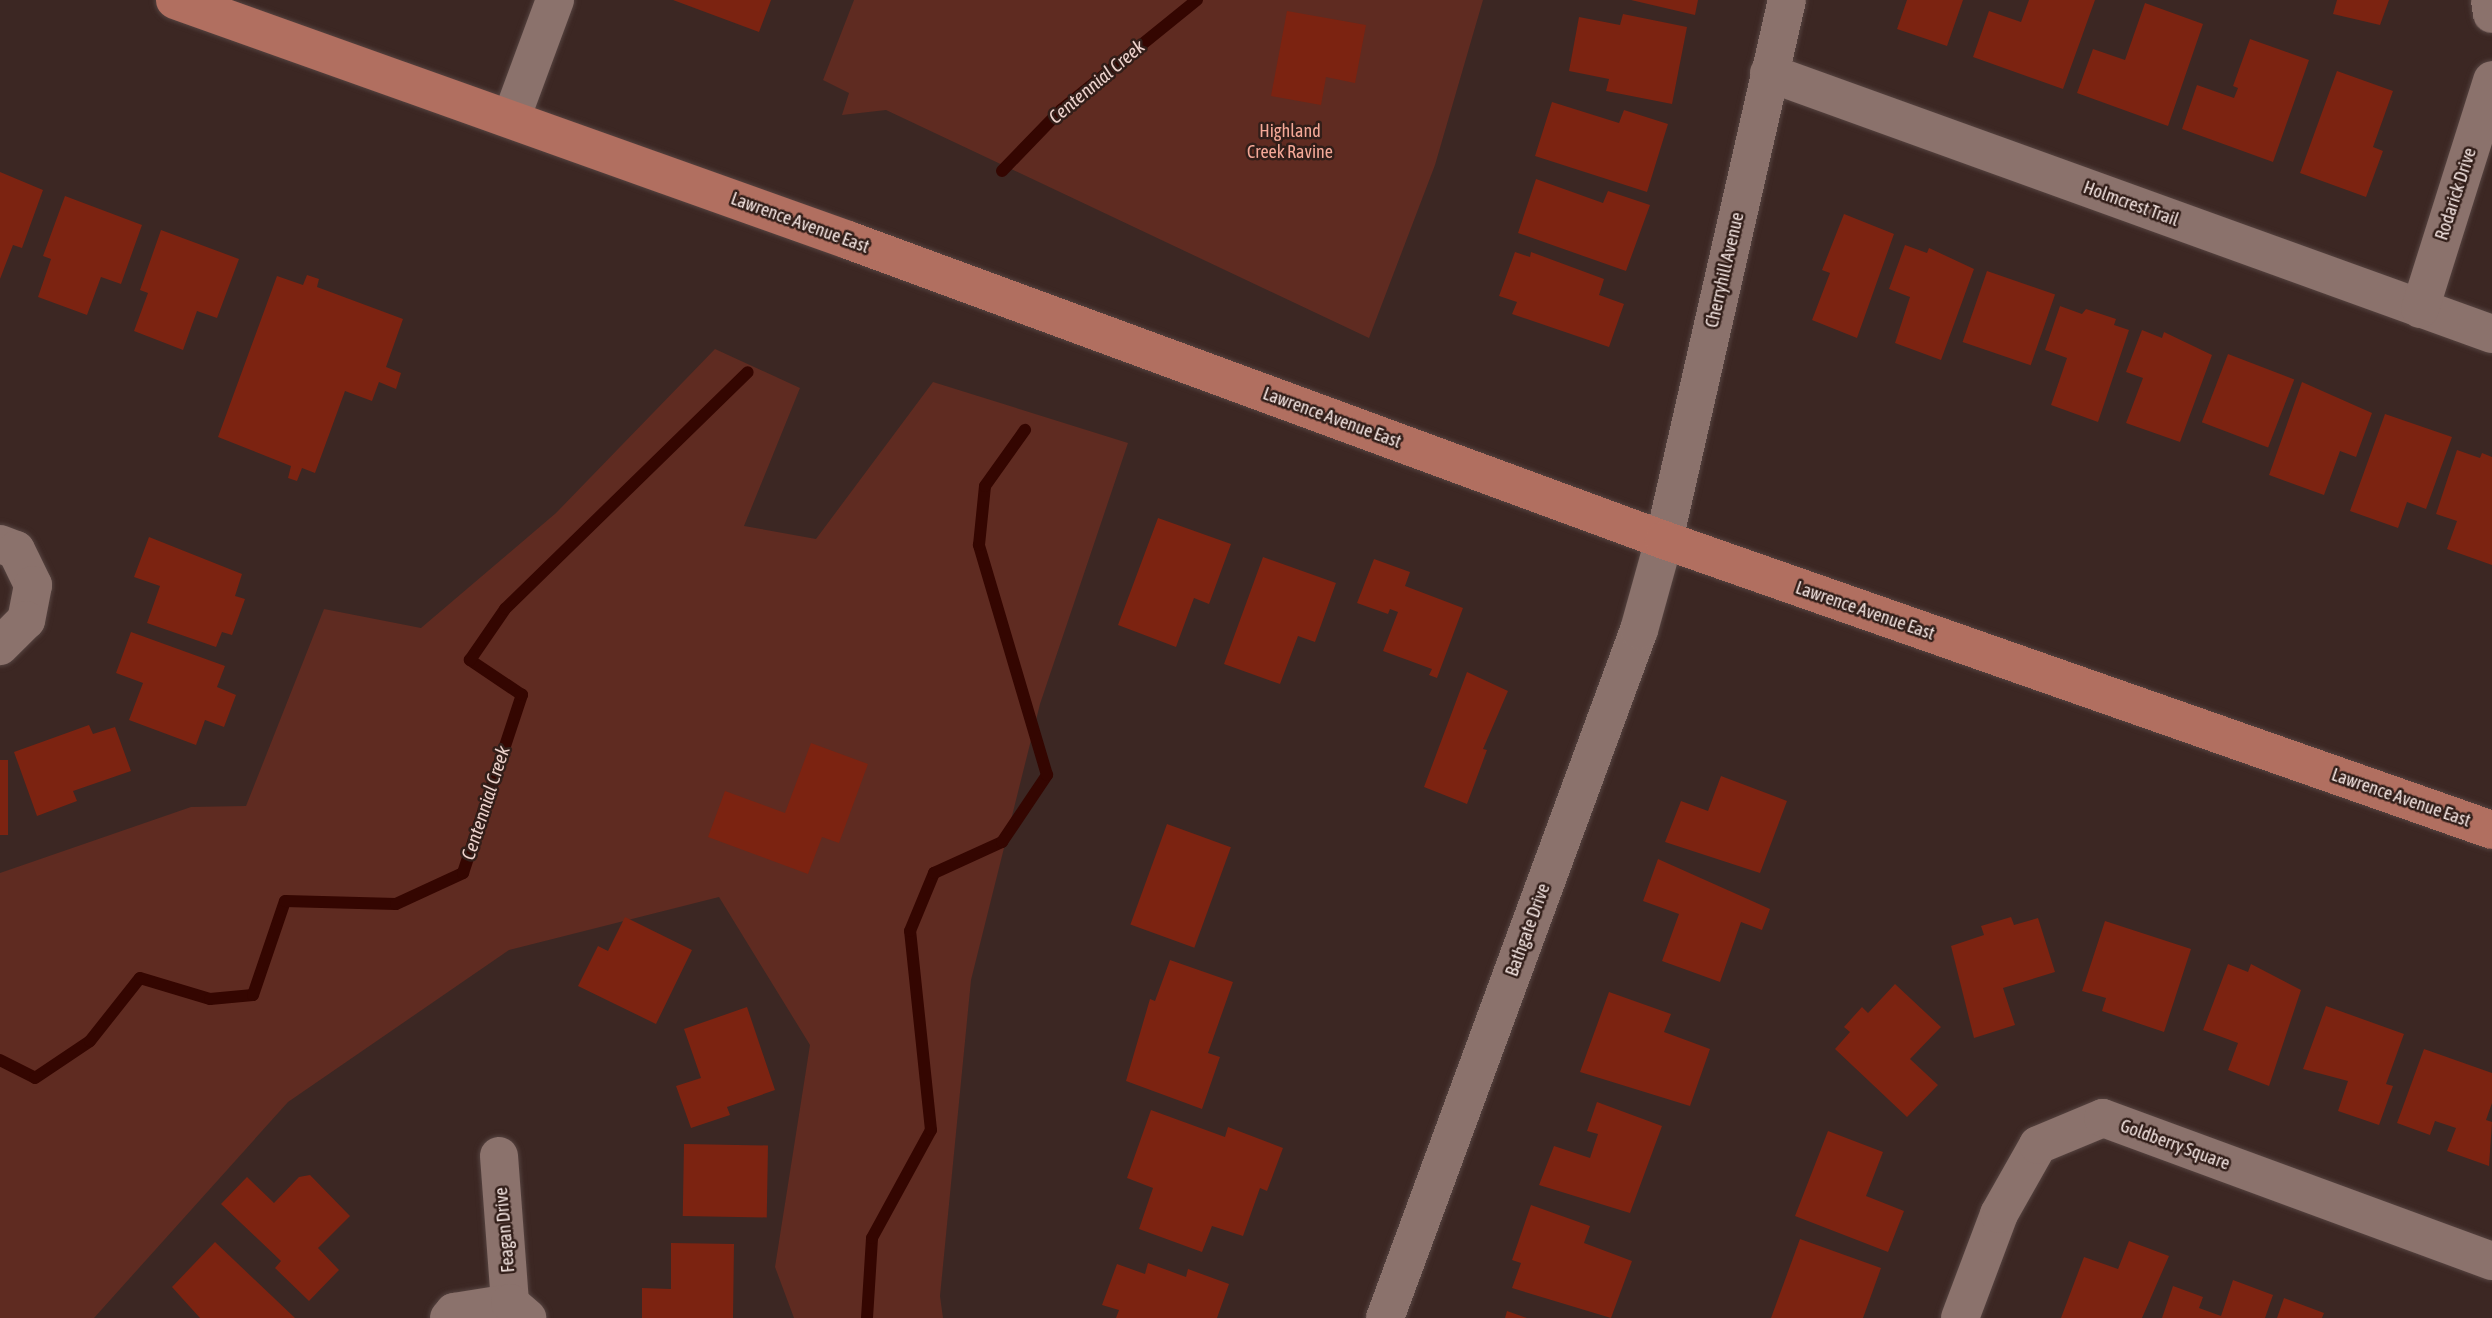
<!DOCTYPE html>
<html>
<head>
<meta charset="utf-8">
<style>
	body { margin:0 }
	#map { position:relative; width:2492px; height:1318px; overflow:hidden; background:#3c2723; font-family:"Asap Condensed",sans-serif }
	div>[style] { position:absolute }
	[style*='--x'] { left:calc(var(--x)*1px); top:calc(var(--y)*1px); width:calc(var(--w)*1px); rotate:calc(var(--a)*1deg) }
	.green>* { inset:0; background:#5f2b21 }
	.stream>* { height:12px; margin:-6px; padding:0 6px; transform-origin:6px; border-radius:6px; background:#340601 }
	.building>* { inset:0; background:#7c2311; transform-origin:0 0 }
	.roads { filter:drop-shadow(0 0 2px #554340) drop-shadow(0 0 2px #554340) }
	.minor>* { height:38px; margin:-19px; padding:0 19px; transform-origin:19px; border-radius:19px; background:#8b726c }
	.major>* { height:38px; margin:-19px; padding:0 19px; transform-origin:19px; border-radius:19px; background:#b16f60 }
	span { translate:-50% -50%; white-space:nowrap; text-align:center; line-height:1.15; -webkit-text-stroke:5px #321e19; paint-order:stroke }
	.park-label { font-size:18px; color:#f5a998 }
	.street-label { font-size:18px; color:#f5e6e3 }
	.water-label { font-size:19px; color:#edd2cc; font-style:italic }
</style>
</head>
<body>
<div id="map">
	<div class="green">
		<i style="clip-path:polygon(854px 0,1483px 0,1435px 165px,1369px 338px,886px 110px,842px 115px,849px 93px,823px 80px)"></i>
		<i style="clip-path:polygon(715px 349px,800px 388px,744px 526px,816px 539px,933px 382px,1128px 443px,1040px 704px,971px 980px,940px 1296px,943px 1318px,794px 1318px,775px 1267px,810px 1045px,719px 897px,509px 950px,288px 1102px,94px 1318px,0 1318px,0 873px,191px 807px,246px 806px,324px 609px,421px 628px,556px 513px)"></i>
	</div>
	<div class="stream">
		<i style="--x:1002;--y:171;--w:85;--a:-46"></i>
		<i style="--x:1061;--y:110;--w:175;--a:-39"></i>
		<i style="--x:0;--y:1060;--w:39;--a:27"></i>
		<i style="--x:35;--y:1078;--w:66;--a:-33.9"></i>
		<i style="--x:90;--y:1041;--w:80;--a:-51.6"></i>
		<i style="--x:140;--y:978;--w:73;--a:16.7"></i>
		<i style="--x:210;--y:999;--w:43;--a:-5.3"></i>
		<i style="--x:253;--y:995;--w:99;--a:-71.2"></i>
		<i style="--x:285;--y:901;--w:111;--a:1.5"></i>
		<i style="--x:396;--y:904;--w:74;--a:-24.8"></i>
		<i style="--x:463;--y:873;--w:188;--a:-71.7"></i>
		<i style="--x:522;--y:695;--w:63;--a:-146.1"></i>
		<i style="--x:470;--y:660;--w:62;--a:-55.5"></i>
		<i style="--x:505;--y:609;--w:339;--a:-44.3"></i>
		<i style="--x:867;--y:1318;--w:80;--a:-86.4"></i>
		<i style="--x:872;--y:1238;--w:123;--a:-61.4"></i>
		<i style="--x:931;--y:1130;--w:200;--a:-96"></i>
		<i style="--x:910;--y:931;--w:63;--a:-67.5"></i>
		<i style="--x:934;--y:873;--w:75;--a:-24.5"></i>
		<i style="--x:1002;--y:842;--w:81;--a:-56.1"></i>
		<i style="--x:1047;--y:775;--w:240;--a:-106.5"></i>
		<i style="--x:979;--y:545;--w:59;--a:-84.2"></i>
		<i style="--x:985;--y:486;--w:69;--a:-54.5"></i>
	</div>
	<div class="building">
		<i style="clip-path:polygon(673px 0,771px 0,759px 32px)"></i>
		<i style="clip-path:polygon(1631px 0,1698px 0,1695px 15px)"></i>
		<i style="clip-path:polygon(1907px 0,1963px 0,1947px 46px,1897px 29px)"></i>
		<i style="clip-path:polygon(2029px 0,2095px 0,2063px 89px,1973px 57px,1989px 11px,2021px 22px)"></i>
		<i style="clip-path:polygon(2337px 0,2389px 0,2380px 25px,2333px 14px)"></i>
		<i style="clip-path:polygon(2145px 3px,2203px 24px,2168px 126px,2077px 93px,2093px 49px,2125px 60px)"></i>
		<i style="clip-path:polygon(1287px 11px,1366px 25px,1355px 83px,1326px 77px,1321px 105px,1271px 96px)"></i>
		<i style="clip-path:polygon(1623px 14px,1687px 27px,1672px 104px,1606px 91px,1609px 79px,1569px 71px,1579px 17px,1620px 25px)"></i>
		<i style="clip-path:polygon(2250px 39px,2309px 60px,2273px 162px,2182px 129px,2197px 85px,2234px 98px,2238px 88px,2233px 86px)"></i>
		<i style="clip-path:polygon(2337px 71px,2393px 91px,2373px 147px,2383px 151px,2366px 197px,2300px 173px)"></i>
		<i style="clip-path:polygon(1552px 102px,1619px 123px,1624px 110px,1668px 124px,1647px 192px,1535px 156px)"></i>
		<i style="clip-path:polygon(0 172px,43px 190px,22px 248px,13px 245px,0 279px)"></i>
		<i style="clip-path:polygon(1536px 179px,1603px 203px,1608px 191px,1650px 205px,1626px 271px,1518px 233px)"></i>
		<i style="clip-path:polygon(65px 196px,142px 225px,121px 284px,101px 277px,87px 315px,38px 297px,51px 259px,43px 256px)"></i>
		<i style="clip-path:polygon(1844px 214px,1894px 234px,1857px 338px,1812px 320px,1830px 273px,1822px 270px)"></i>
		<i style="clip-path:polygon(161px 230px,239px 259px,217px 318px,197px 311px,183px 350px,134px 331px,148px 293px,140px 290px)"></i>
		<i style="clip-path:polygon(1905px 245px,1927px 253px,1929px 248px,1974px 269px,1941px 360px,1895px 343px,1910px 297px,1889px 289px)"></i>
		<i style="clip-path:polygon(1515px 252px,1530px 257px,1531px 252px,1604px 279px,1599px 295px,1624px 304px,1609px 347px,1512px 314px,1517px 302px,1499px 296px)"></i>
		<i style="left:1987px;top:271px;width:72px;height:75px;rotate:19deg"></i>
		<i style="clip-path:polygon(307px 275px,319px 279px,317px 287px,403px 319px,386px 367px,401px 373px,396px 389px,379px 382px,372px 401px,345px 391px,315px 473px,302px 468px,297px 481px,288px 478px,291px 466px,218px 437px,277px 276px,303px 285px)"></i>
		<i style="clip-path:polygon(2060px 306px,2082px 314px,2086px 309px,2116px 319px,2114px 325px,2129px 330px,2098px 422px,2051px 405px,2067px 358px,2045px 350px)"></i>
		<i style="clip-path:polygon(2142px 330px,2162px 338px,2164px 332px,2212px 355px,2180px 442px,2126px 423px,2143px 378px,2126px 372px)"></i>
		<i style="left:2228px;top:354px;width:71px;height:73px;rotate:21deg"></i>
		<i style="clip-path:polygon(2302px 382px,2372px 413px,2356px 457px,2340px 451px,2324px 495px,2269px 475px)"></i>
		<i style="clip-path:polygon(2385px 414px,2452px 437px,2426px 509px,2407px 502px,2398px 528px,2350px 511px)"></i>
		<i style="clip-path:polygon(2457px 450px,2480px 458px,2482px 453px,2492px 457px,2492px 565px,2447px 549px,2457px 521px,2436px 514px)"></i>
		<i style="clip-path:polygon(1158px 518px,1231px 544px,1209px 604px,1194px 598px,1176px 647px,1118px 625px)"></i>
		<i style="clip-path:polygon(149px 537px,242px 574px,235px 596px,245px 599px,232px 635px,222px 632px,216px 647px,147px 623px,160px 586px,134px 577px)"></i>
		<i style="clip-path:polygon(1263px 557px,1336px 583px,1315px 642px,1298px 636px,1280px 684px,1224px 664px)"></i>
		<i style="clip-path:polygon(1374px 559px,1410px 572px,1405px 586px,1463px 608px,1437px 678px,1429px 675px,1432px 669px,1383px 651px,1398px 612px,1390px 609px,1388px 614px,1357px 603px)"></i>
		<i style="clip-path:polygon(131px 632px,225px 666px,217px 687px,236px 695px,224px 727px,205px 720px,196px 745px,129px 720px,143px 683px,116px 673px)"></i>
		<i style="clip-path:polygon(1467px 672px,1508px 691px,1483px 749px,1487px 750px,1467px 804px,1424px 787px)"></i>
		<i style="clip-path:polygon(89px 725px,93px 734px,115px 727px,131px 771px,73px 791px,77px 801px,37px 816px,14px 752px)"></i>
		<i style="clip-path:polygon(811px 743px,868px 764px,839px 843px,822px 837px,808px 874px,708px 837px,725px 791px,785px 813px)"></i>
		<i style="left:0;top:760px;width:8px;height:75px"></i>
		<i style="clip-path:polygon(1721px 776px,1787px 801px,1760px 873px,1665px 842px,1681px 801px,1708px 811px)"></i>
		<i style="left:1167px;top:824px;width:68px;height:107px;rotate:20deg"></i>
		<i style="clip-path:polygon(1658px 859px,1770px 909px,1762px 930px,1741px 922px,1720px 982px,1662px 961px,1679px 914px,1643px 901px)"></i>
		<i style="clip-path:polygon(625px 917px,692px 950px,656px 1024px,578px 986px,598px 946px,608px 951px)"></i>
		<i style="clip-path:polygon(2011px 917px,2014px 925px,2038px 918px,2055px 972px,2003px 988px,2015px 1025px,1974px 1038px,1951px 946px,1984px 935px,1981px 926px)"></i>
		<i style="clip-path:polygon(2105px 921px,2191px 949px,2164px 1032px,2102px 1011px,2106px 998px,2082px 991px)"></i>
		<i style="clip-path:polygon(1170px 960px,1233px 982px,1208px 1053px,1220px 1057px,1202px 1109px,1126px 1081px,1150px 999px,1155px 1001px)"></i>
		<i style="clip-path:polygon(2228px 964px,2248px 972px,2251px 964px,2301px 990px,2269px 1086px,2228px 1070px,2238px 1043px,2203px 1030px)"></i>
		<i style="clip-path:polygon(1895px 984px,1941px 1027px,1910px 1059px,1938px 1085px,1907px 1117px,1835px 1049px,1850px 1032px,1844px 1027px,1862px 1007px,1868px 1013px)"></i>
		<i style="clip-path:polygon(1609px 992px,1671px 1014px,1664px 1032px,1710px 1049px,1690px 1106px,1580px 1072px)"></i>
		<i style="clip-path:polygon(2326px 1006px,2404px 1034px,2386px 1084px,2393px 1086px,2379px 1125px,2338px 1111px,2348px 1081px,2303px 1069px)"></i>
		<i style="clip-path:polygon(747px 1007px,775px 1090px,727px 1107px,730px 1115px,691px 1128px,676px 1086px,701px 1078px,684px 1029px)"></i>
		<i style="clip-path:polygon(2424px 1049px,2492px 1073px,2492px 1103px,2486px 1120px,2492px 1122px,2489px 1166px,2447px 1151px,2456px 1128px,2435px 1121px,2430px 1135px,2397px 1123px)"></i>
		<i style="clip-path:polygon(1597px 1102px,1662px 1126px,1630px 1213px,1539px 1185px,1554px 1146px,1590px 1158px,1598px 1134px,1587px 1131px)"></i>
		<i style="clip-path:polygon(1151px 1110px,1225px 1137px,1228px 1127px,1283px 1148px,1267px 1191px,1260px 1188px,1243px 1236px,1212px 1226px,1202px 1252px,1139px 1229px,1153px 1188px,1127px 1178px)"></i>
		<i style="clip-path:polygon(1828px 1131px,1883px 1152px,1866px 1196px,1904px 1211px,1888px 1252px,1795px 1216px)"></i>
		<i style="left:684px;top:1144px;width:84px;height:72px;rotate:1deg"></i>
		<i style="clip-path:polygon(310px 1175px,350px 1216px,318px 1248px,339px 1270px,309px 1301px,275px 1268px,281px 1261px,221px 1204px,247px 1177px,274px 1203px,299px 1177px)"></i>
		<i style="clip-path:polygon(1531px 1205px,1590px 1226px,1584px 1243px,1632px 1261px,1611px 1318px,1512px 1288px,1521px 1263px,1512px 1260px)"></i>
		<i style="clip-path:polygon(1800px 1239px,1881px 1268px,1863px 1318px,1771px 1318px)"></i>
		<i style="clip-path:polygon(2129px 1241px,2169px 1256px,2142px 1318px,2061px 1318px,2084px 1257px,2118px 1269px)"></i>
		<i style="clip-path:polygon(215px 1242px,295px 1318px,200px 1318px,172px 1287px)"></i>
		<i style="clip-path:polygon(671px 1243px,734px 1244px,733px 1318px,642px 1318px,642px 1288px,671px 1289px)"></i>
		<i style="clip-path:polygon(1148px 1263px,1186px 1277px,1188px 1269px,1229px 1284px,1217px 1318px,1116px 1318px,1119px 1310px,1102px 1305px,1117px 1264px,1145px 1274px)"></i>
		<i style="clip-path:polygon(2233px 1280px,2273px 1295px,2265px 1318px,2162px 1318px,2173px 1286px,2203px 1297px,2199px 1308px,2221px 1316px)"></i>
		<i style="clip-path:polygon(2284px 1298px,2324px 1313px,2322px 1318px,2277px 1318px)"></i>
		<i style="clip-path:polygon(1507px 1311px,1527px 1318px,1505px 1318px)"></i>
	</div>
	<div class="roads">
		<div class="minor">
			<i style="--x:2490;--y:0;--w:14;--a:82"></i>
			<i style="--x:1769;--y:73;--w:769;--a:19.85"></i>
			<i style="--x:511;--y:119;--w:127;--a:-69.7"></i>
			<i style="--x:2420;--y:309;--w:240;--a:-72.5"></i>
			<i style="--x:0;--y:544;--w:17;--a:21"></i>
			<i style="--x:16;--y:550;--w:39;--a:64"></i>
			<i style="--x:33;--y:585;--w:36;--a:101"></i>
			<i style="--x:26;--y:620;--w:37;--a:135"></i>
			<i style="--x:499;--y:1156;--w:147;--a:85.7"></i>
			<i style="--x:449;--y:1318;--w:8;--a:-50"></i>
			<i style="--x:454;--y:1312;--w:57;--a:-9.1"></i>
			<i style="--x:510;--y:1303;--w:23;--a:41"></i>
			<i style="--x:1385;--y:1318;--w:733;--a:-69.74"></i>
			<i style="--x:1639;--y:630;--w:93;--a:-74.5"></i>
			<i style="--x:1664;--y:540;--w:554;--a:-77.17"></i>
			<i style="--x:1960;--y:1318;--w:111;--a:-69.4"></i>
			<i style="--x:1999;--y:1214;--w:79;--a:-60.5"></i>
			<i style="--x:2038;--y:1145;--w:70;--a:-22.6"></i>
			<i style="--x:2103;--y:1118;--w:414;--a:20.2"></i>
		</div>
		<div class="major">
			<i style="--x:175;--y:0;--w:715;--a:19.63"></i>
			<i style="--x:848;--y:240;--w:869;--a:20.19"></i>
			<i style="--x:1664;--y:540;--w:877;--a:19.3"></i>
		</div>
	</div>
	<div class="park-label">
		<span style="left:1290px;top:142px">Highland<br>Creek Ravine</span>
	</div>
	<div class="street-label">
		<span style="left:2456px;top:194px;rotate:-72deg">Rodarick Drive</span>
		<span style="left:2131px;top:204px;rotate:20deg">Holmcrest Trail</span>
		<span style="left:800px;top:223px;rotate:20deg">Lawrence Avenue East</span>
		<span style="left:1725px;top:270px;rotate:-77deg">Cherryhill Avenue</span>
		<span style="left:1332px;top:418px;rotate:20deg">Lawrence Avenue East</span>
		<span style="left:1865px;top:611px;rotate:19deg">Lawrence Avenue East</span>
		<span style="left:2401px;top:798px;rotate:19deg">Lawrence Avenue East</span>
		<span style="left:1528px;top:930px;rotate:-70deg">Bathgate Drive</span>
		<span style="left:2175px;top:1145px;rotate:20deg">Goldberry Square</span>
		<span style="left:505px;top:1230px;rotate:-95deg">Feagan Drive</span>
	</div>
	<div class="water-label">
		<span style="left:1097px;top:82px;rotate:-40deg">Centennial Creek</span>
		<span style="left:486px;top:803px;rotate:-72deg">Centennial Creek</span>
	</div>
</div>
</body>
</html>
